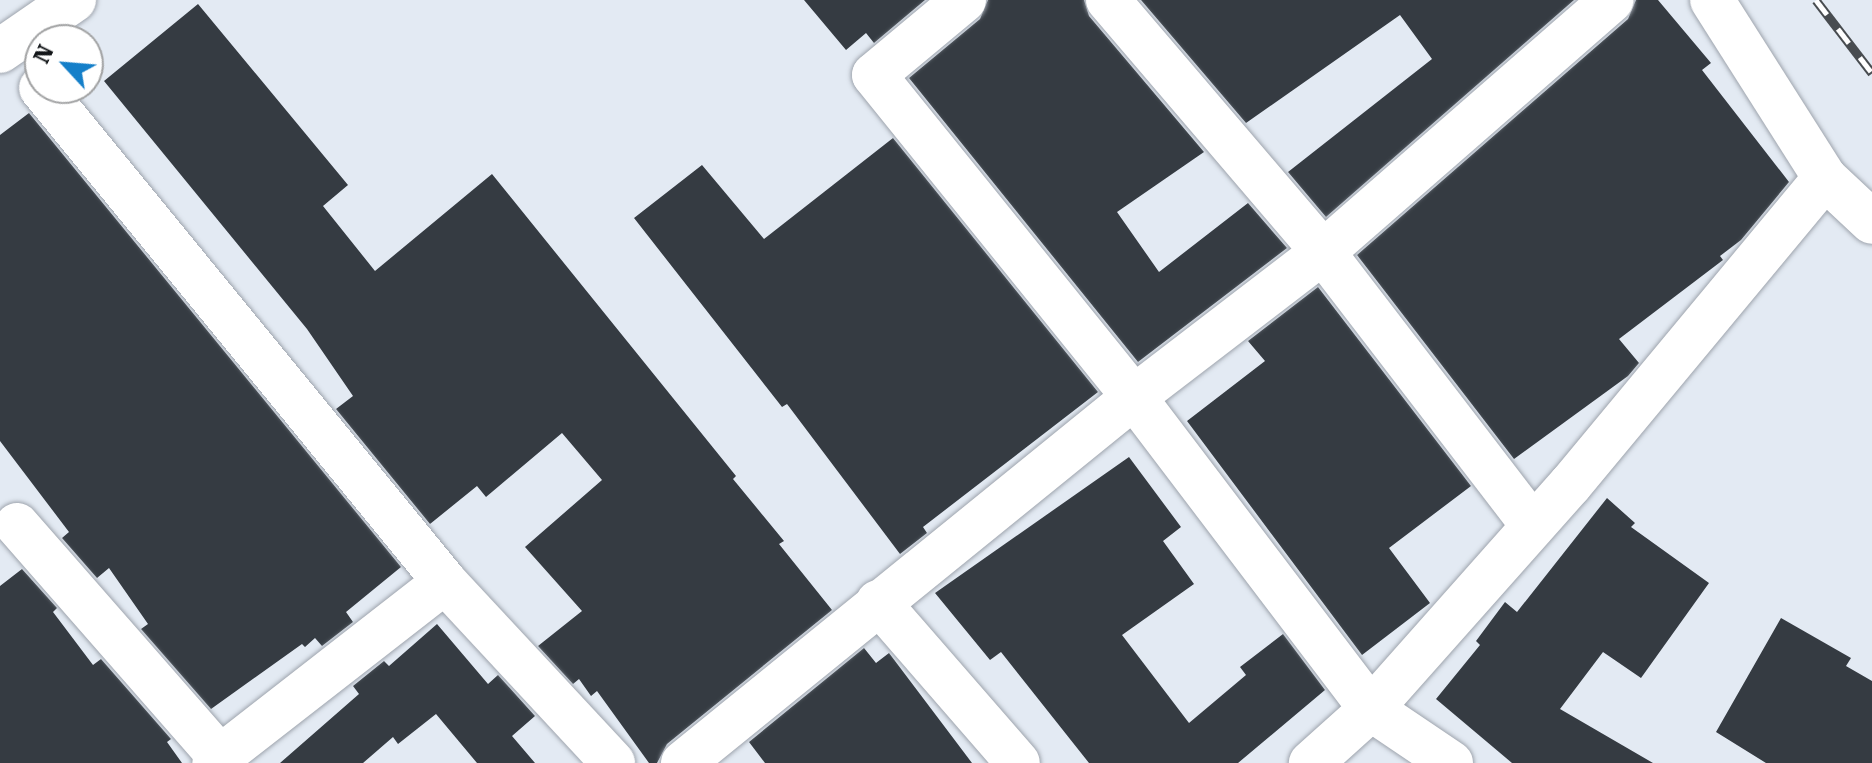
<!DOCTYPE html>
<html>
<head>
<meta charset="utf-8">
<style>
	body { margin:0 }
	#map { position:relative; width:1872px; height:763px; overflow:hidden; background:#e3eaf3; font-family:"Roboto Serif",serif }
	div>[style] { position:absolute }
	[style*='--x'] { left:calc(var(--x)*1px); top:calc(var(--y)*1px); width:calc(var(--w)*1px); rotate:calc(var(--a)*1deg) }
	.building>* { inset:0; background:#353b42 }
	.roads { filter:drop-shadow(0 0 2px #9ea4ad) drop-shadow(0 0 2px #9ea4ad) }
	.minor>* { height:44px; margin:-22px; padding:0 22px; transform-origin:22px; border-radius:22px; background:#fff }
	.rail>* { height:9px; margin-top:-4.5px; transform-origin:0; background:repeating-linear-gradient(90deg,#fff 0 18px,#484c50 0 36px); box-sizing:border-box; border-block:2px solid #484c50 }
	span { translate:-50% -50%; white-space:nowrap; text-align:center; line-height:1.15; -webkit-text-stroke:8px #fff; paint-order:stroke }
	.north { position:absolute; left:24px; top:24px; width:80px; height:80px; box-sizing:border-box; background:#fff; border:2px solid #a1a2a3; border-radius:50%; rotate:296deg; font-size:22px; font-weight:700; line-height:32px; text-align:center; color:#131619 }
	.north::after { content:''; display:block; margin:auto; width:28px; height:36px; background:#147fc9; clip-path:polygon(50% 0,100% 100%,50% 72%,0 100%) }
</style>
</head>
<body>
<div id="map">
	<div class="building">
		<i style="clip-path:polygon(804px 0,925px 0,874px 43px,866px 33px,846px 50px)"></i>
		<i style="clip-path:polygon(988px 0,1084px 0,1089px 16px,1204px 152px,1117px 212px,1159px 272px,1248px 203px,1287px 248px,1138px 362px,909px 78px,980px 19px)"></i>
		<i style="clip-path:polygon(1141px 0,1574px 0,1326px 217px,1288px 172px,1432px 59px,1400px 15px,1246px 123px)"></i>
		<i style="clip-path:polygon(1636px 0,1658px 0,1711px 63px,1702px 70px,1789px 182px,1741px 240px,1720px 256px,1723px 260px,1619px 339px,1639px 363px,1628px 376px,1514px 459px,1357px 255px,1628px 19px)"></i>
		<i style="clip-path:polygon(198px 4px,348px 185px,323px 206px,375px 271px,492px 174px,736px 476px,733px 479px,784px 541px,779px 544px,832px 610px,667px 744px,657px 763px,649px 763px,597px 691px,591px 696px,579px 679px,573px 684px,538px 646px,582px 611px,525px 547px,602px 480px,562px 433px,486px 497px,477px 486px,430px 524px,336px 409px,353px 396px,307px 329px,104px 81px)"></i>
		<i style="clip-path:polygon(29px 113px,401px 567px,346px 612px,353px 622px,322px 646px,315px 638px,305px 647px,302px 644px,211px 709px,141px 629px,148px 624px,109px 568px,97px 578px,62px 538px,69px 532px,0 441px,0 135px)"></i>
		<i style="clip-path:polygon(893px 138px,1098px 392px,923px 527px,927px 533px,900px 554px,787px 404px,782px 407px,634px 218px,702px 165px,764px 239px)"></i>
		<i style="clip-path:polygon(1318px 287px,1471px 486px,1389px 548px,1430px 603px,1362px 655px,1187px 421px,1265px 361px,1248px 341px)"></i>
		<i style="clip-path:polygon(1129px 457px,1181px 527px,1163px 541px,1194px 584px,1122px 635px,1189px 723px,1246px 675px,1240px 667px,1283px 634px,1325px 690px,1238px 763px,1089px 763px,1001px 652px,990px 660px,935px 593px)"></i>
		<i style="clip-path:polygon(1607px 498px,1635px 523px,1631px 527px,1709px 583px,1641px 678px,1603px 652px,1560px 709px,1653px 763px,1512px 763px,1436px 699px,1480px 645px,1476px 641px,1505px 602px,1517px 612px)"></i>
		<i style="clip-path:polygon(22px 569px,57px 608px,53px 612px,93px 665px,101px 659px,171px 739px,167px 742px,182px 763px,0 763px,0 586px)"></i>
		<i style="clip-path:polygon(1781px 618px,1851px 658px,1846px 666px,1872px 681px,1872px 763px,1766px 763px,1716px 732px)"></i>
		<i style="clip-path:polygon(437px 624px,488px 684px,498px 675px,535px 716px,512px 736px,535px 763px,477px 763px,436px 714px,398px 744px,393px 737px,363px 763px,280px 763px,359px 694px,353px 686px,384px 661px,389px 666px)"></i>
		<i style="clip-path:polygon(864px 648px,876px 663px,889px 653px,972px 763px,765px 763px,749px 742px)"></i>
	</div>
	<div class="roads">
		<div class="minor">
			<i style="--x:964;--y:0;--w:117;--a:140.2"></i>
			<i style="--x:874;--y:75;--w:414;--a:51.1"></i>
			<i style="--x:1134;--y:397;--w:392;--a:52.8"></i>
			<i style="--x:1371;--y:709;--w:81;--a:138"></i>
			<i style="--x:1108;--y:0;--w:331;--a:49.5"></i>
			<i style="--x:1323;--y:252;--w:342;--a:52.5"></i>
			<i style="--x:1712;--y:0;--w:211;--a:57.6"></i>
			<i style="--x:0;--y:51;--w:90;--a:-34.6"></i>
			<i style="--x:41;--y:88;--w:638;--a:50.72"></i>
			<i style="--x:445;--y:582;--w:247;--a:47.1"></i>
			<i style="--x:17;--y:525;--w:308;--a:48.8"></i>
			<i style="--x:220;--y:757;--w:8;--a:135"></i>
			<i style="--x:878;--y:602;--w:213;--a:49"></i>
			<i style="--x:220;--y:757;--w:285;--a:-37.9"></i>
			<i style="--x:683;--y:763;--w:581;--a:-39.06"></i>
			<i style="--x:1134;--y:397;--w:238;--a:-37.5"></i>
			<i style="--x:1323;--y:252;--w:383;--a:-41.1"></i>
			<i style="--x:1451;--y:763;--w:97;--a:-146"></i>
			<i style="--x:1371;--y:709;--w:300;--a:-48.4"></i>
			<i style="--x:1570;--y:485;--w:399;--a:-50.3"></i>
			<i style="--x:1825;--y:178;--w:64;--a:43.1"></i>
		</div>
	</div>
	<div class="rail">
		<i style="--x:1816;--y:0;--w:92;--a:52.5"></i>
	</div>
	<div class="north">N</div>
</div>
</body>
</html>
